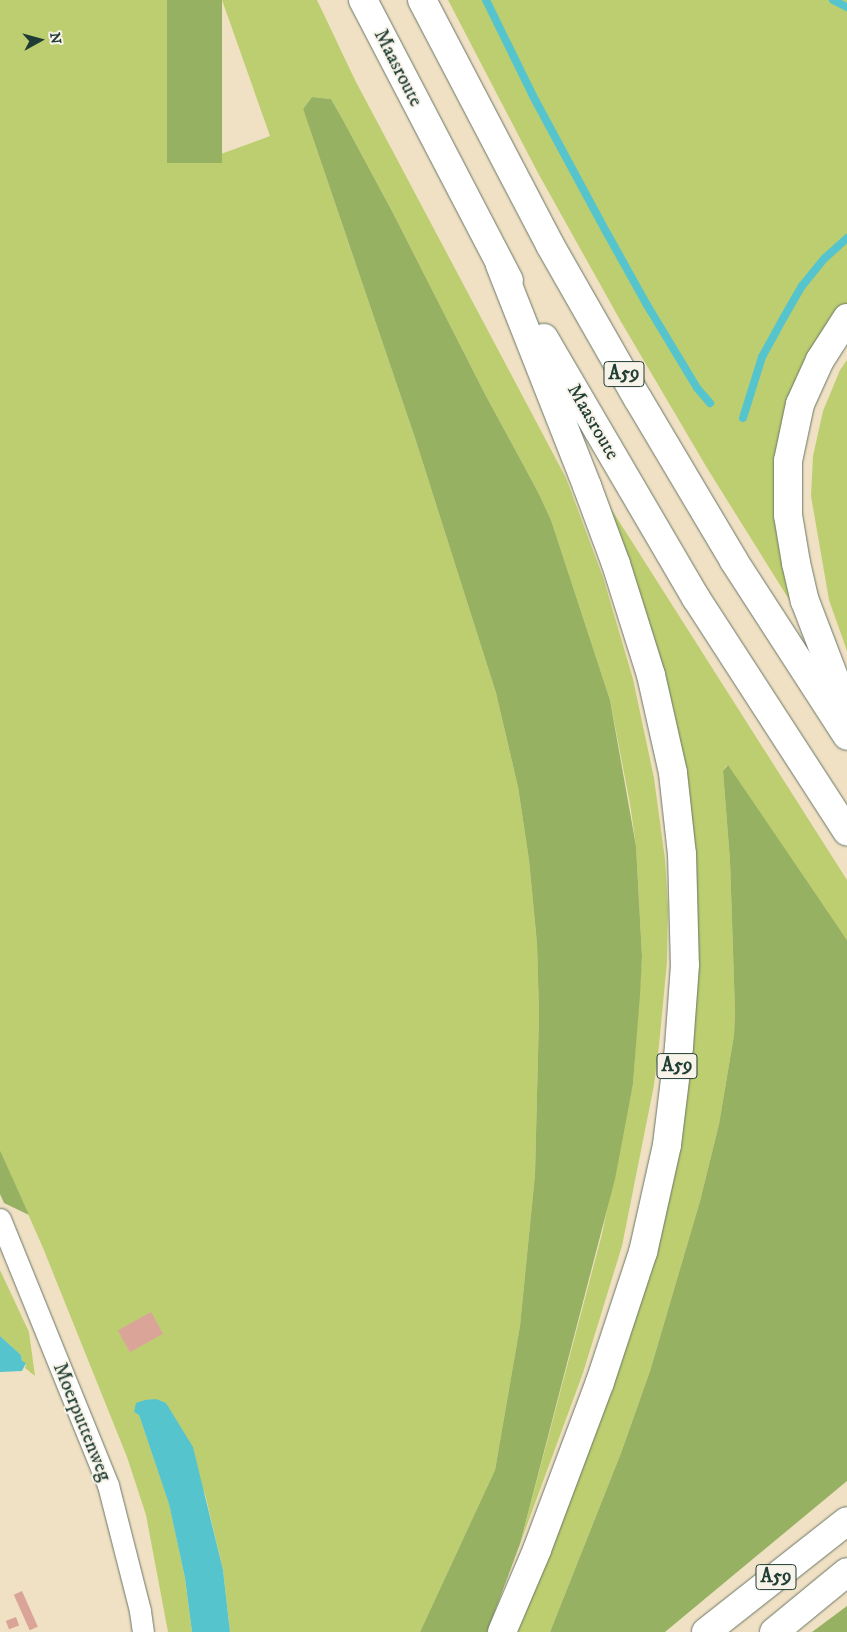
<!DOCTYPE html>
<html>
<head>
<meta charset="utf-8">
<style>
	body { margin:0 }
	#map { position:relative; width:847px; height:1632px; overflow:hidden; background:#f1e1c4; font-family:"IM FELL DW Pica",serif }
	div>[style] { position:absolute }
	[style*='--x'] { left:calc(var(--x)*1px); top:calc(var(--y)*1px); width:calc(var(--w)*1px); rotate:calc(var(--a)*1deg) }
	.green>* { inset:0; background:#bdce70 }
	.forest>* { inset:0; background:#96b162; transform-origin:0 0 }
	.water>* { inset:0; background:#56c4cc }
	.stream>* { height:8px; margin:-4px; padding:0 4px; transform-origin:4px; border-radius:4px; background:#56c4cc }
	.building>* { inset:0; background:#daa499; transform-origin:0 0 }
	.roads { filter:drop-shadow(0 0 1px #687666) drop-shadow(0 0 1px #687666) }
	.street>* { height:21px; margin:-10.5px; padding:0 10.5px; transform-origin:10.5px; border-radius:10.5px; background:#fff }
	.highway>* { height:28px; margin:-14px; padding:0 14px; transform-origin:14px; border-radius:14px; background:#fff }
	span { translate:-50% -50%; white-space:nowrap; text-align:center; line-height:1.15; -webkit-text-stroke:4px #f7f3e8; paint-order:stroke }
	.shield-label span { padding:1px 4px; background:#f7f3e8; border:1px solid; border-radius:4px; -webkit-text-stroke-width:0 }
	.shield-label { font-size:19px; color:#1f3d34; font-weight:700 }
	.street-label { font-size:20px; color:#1f3d34 }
	.north { position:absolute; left:15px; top:15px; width:50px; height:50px; -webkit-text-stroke:4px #f7f3e8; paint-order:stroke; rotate:83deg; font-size:14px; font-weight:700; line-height:20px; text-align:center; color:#1f3d34 }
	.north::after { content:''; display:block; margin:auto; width:18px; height:22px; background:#1f3d34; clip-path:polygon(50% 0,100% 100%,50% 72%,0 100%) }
</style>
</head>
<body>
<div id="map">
	<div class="green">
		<i style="clip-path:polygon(0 0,167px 0,221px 154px,270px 136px,222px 0,317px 0,355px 80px,566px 478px,603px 577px,633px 679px,654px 778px,665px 859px,668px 909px,667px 962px,659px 1045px,654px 1085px,622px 1246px,583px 1373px,520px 1544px,602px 1234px,633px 1084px,642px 956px,636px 846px,630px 804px,610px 700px,551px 520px,538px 492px,486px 396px,393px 213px,343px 120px,331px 99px,312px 97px,303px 109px,415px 438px,496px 693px,518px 787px,529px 860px,537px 944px,539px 1014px,535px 1174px,520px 1326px,495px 1470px,420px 1632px,230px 1632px,223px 1570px,205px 1494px,166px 1403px,134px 1412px,139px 1415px,169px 1503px,185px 1578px,192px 1632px,168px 1632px,146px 1515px,127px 1457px,43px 1248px,0 1150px)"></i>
		<i style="clip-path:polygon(448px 0,847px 0,847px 309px,800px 384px,795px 609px,707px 468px,620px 320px,538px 173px)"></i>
		<i style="clip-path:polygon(847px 360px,847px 651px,829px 600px,811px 496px,813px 456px,823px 411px,840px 370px)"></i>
		<i style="clip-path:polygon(608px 504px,847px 880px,847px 940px,727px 765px,723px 771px,730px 861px,735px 1012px,734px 1035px,719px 1124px,700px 1201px,650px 1371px,621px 1453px,550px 1632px,513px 1632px,651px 1256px,693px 908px)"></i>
		<i style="clip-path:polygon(0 1270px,29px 1332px,35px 1376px,25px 1368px,26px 1364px,22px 1362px,21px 1355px,0 1336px)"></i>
	</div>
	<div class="forest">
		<i style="left:167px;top:0;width:55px;height:163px"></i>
		<i style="clip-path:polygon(312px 97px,331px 99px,343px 120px,393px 213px,486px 396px,538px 492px,551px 520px,610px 700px,636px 846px,642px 956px,640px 995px,633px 1084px,615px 1179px,520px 1544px,487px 1632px,420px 1632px,495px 1470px,520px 1326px,535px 1174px,539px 1014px,537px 944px,529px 860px,518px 787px,496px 693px,415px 438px,303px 109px)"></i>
		<i style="clip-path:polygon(728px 765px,847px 940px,847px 1481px,665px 1632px,550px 1632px,621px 1453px,650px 1371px,700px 1201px,719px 1124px,734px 1035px,735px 1012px,730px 861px,723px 771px)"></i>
		<i style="clip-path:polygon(0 1150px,29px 1215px,4px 1203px,0 1194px)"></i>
		<i style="clip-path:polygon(847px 1606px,847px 1632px,812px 1632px)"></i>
	</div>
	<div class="water">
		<i style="clip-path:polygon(0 1336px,21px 1355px,22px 1361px,26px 1363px,22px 1371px,0 1372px)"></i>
		<i style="clip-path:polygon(156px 1399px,166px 1403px,193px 1447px,223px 1570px,230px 1632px,192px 1632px,185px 1578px,169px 1504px,139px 1415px,134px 1412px,136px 1403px,145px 1400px)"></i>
	</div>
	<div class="stream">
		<i style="--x:486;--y:0;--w:107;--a:63.9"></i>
		<i style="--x:533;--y:96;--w:158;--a:61.7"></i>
		<i style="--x:608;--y:235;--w:80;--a:60.9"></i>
		<i style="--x:647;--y:305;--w:97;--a:58.9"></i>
		<i style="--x:697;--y:388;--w:20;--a:49"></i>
		<i style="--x:833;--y:0;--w:16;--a:27"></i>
		<i style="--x:743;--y:418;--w:64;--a:-72.7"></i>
		<i style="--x:762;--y:357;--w:46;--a:-61.2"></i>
		<i style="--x:784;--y:317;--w:36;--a:-60"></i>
		<i style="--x:802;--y:286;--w:36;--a:-51"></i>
		<i style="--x:825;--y:258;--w:30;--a:-42"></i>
	</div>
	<div class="building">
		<i style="left:151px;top:1312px;width:25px;height:38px;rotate:61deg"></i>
		<i style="left:22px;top:1591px;width:39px;height:9px;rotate:66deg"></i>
		<i style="left:16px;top:1617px;width:9px;height:11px;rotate:69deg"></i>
	</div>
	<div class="roads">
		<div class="street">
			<i style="--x:0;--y:1219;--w:287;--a:67.9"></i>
			<i style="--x:108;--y:1485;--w:130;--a:75.7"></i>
			<i style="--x:140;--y:1611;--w:21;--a:82"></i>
		</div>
		<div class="highway">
			<i style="--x:363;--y:0;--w:316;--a:62.5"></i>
			<i style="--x:422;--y:0;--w:276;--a:62.4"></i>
			<i style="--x:550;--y:245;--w:177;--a:60.3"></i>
			<i style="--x:638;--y:399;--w:188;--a:59.3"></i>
			<i style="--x:734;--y:561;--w:208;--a:57.1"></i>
			<i style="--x:500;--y:265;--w:238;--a:68.5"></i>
			<i style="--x:587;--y:486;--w:83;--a:69.6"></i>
			<i style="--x:616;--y:564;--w:116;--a:72.5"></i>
			<i style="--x:651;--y:675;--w:100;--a:77.3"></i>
			<i style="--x:673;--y:773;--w:81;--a:83.7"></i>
			<i style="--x:682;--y:854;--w:111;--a:88.5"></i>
			<i style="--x:685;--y:965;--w:82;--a:94.2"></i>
			<i style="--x:679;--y:1047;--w:99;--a:97"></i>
			<i style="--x:667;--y:1145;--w:110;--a:102.6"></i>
			<i style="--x:643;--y:1252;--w:137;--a:108.3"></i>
			<i style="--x:600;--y:1382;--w:179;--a:110.6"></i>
			<i style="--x:537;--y:1550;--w:89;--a:113.1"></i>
			<i style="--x:847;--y:318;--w:50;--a:122.7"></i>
			<i style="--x:820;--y:360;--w:48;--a:114.4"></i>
			<i style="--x:800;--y:404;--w:58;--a:101.9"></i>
			<i style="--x:788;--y:461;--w:54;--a:90"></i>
			<i style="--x:788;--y:515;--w:49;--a:80.5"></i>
			<i style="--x:796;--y:563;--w:39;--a:77"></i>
			<i style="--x:805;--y:601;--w:118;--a:69.1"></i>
			<i style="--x:544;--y:338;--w:301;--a:59.7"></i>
			<i style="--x:696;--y:598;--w:278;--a:57.1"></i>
			<i style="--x:706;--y:1632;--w:179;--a:-38.2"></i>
			<i style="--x:774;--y:1632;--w:94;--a:-39.4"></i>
		</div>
	</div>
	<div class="shield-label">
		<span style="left:624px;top:374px">A59</span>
		<span style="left:677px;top:1066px">A59</span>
		<span style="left:776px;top:1577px">A59</span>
	</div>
	<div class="street-label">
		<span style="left:398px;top:68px;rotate:63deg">Maasroute</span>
		<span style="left:593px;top:422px;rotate:60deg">Maasroute</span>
		<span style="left:82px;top:1422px;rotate:68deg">Moerputtenweg</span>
	</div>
	<div class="north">N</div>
</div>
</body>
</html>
